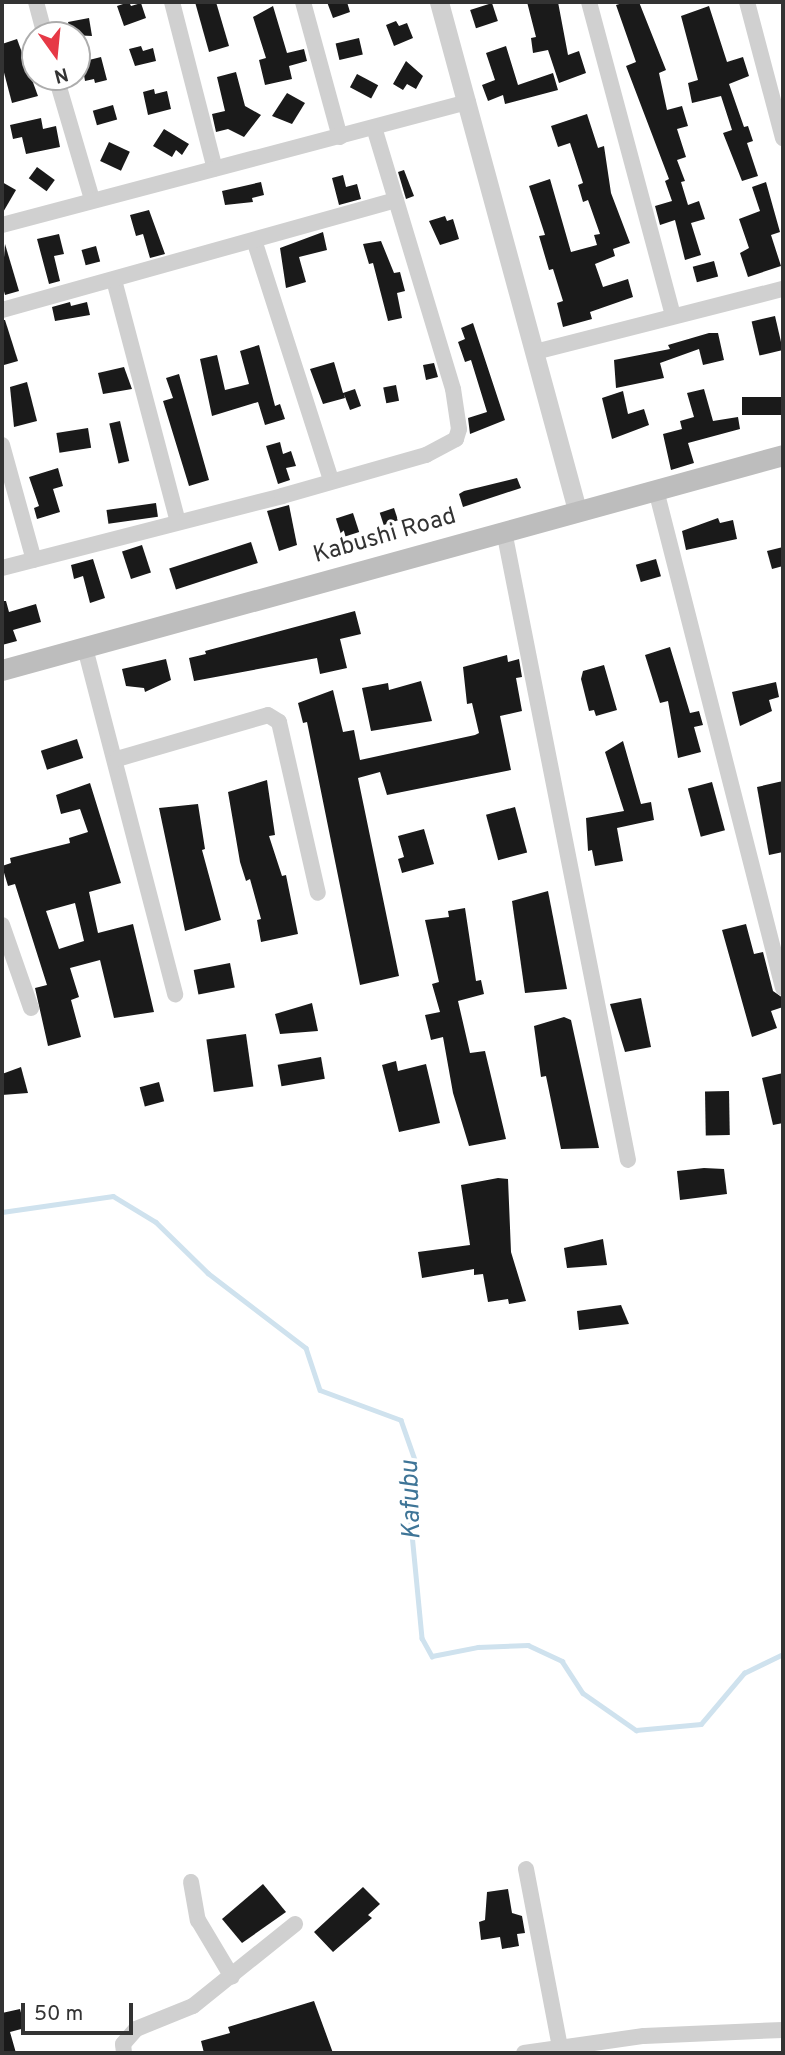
<!DOCTYPE html>
<html>
<head>
<meta charset="utf-8">
<style>
	body { margin:0 }
	#map { position:relative; width:785px; height:2055px; overflow:hidden; background:#fff; font-family:Overpass,sans-serif }
	div>[style] { position:absolute }
	[style*='--x'] { left:calc(var(--x)*1px); top:calc(var(--y)*1px); width:calc(var(--w)*1px); rotate:calc(var(--a)*1deg) }
	.stream>* { height:4.5px; margin:-2.25px; padding:0 2.25px; transform-origin:2.25px; border-radius:2.25px; background:#cfe2ee }
	.building>* { inset:0; background:#1a1a1a; transform-origin:0 0 }
	.minor>* { height:16px; margin:-8px; padding:0 8px; transform-origin:8px; border-radius:8px; background:#d0d0d0 }
	.tertiary>* { height:19px; margin:-9.5px; padding:0 9.5px; transform-origin:9.5px; border-radius:9.5px; background:#d0d0d0 }
	.secondary>* { height:21px; margin:-10.5px; padding:0 10.5px; transform-origin:10.5px; border-radius:10.5px; background:#bdbdbd }
	span { translate:-50% -50%; white-space:nowrap; text-align:center; line-height:1.15; -webkit-text-stroke:7px #fff; paint-order:stroke }
	.street-label { font-size:24px; color:#333 }
	.water-label { font-size:26px; color:#3f7597; font-style:italic }
	.frame { position:absolute; inset:0; border:4px solid #333; pointer-events:none }
	.north { position:absolute; left:21px; top:21px; width:70px; height:70px; box-sizing:border-box; background:#fff; border:2px solid #adadad; border-radius:50%; rotate:165deg; font-size:19px; font-weight:700; line-height:28px; text-align:center; color:#333 }
	.north::after { content:''; display:block; margin:auto; width:24px; height:32px; background:#e63946; clip-path:polygon(50% 0,100% 100%,50% 72%,0 100%) }
	.scale { position:absolute; left:21px; top:2003px; width:112px; height:32px; box-sizing:border-box; border:4px solid #333; border-top:0; padding-left:9px; font-size:21px; line-height:24px; white-space:nowrap; color:#333; -webkit-text-stroke:5px #fff; paint-order:stroke }
</style>
</head>
<body>
<div id="map">
	<div class="stream">
		<i style="--x:2;--y:1212;--w:112;--a:-8.2"></i>
		<i style="--x:113;--y:1196;--w:50;--a:31.2"></i>
		<i style="--x:156;--y:1222;--w:73;--a:44.4"></i>
		<i style="--x:208;--y:1273;--w:123;--a:37.4"></i>
		<i style="--x:306;--y:1348;--w:44;--a:71.6"></i>
		<i style="--x:320;--y:1390;--w:86;--a:20.3"></i>
		<i style="--x:401;--y:1420;--w:42;--a:70.7"></i>
		<i style="--x:415;--y:1460;--w:53;--a:95.4"></i>
		<i style="--x:410;--y:1513;--w:126;--a:84.5"></i>
		<i style="--x:422;--y:1638;--w:21;--a:61"></i>
		<i style="--x:432;--y:1656;--w:47;--a:-11.1"></i>
		<i style="--x:478;--y:1647;--w:50;--a:-2.3"></i>
		<i style="--x:528;--y:1645;--w:38;--a:25"></i>
		<i style="--x:562;--y:1661;--w:38;--a:57"></i>
		<i style="--x:583;--y:1693;--w:65;--a:34.9"></i>
		<i style="--x:636;--y:1730;--w:65;--a:-5.3"></i>
		<i style="--x:701;--y:1724;--w:67;--a:-49.9"></i>
		<i style="--x:744;--y:1673;--w:43;--a:-26"></i>
	</div>
	<div class="building">
		<i style="clip-path:polygon(129px 2px,131px 6px,141px 3px,146px 18px,124px 26px,117px 6px)"></i>
		<i style="clip-path:polygon(195px 2px,216px 2px,229px 46px,209px 52px)"></i>
		<i style="clip-path:polygon(327px 2px,347px 2px,350px 12px,333px 18px)"></i>
		<i style="clip-path:polygon(527px 2px,558px 2px,568px 55px,579px 51px,586px 73px,559px 83px,548px 50px,533px 53px,531px 38px,536px 37px)"></i>
		<i style="clip-path:polygon(626px 2px,639px 2px,666px 70px,659px 73px,667px 110px,682px 106px,688px 126px,677px 129px,686px 157px,677px 160px,685px 181px,681px 182px,688px 205px,699px 201px,705px 219px,691px 223px,701px 255px,685px 260px,675px 220px,660px 225px,655px 206px,672px 201px,665px 181px,669px 179px,626px 66px,636px 62px,616px 5px)"></i>
		<i style="left:492px;top:3px;width:19px;height:23px;rotate:72deg"></i>
		<i style="clip-path:polygon(273px 6px,287px 53px,304px 49px,307px 61px,289px 66px,292px 79px,265px 85px,259px 60px,266px 58px,253px 17px)"></i>
		<i style="clip-path:polygon(709px 6px,727px 62px,743px 57px,749px 76px,729px 84px,744px 127px,748px 126px,753px 141px,747px 143px,758px 176px,742px 181px,723px 133px,732px 130px,721px 96px,692px 103px,688px 83px,698px 80px,681px 16px)"></i>
		<i style="clip-path:polygon(89px 18px,92px 36px,71px 35px,68px 22px)"></i>
		<i style="clip-path:polygon(396px 21px,399px 26px,407px 23px,413px 38px,394px 46px,386px 25px)"></i>
		<i style="left:359px;top:38px;width:17px;height:24px;rotate:77deg"></i>
		<i style="clip-path:polygon(17px 39px,38px 96px,12px 103px,2px 65px,2px 44px)"></i>
		<i style="clip-path:polygon(141px 46px,143px 51px,153px 48px,156px 61px,135px 66px,129px 49px)"></i>
		<i style="clip-path:polygon(506px 46px,518px 85px,553px 73px,558px 90px,505px 104px,503px 95px,488px 101px,482px 85px,495px 80px,486px 53px)"></i>
		<i style="clip-path:polygon(101px 57px,107px 80px,95px 83px,94px 79px,85px 81px,84px 75px,77px 76px,77px 63px)"></i>
		<i style="clip-path:polygon(406px 61px,423px 76px,416px 89px,407px 84px,403px 90px,393px 84px)"></i>
		<i style="clip-path:polygon(236px 72px,245px 106px,261px 115px,244px 137px,228px 129px,216px 132px,212px 114px,225px 111px,217px 77px)"></i>
		<i style="left:357px;top:74px;width:24px;height:15px;rotate:28deg"></i>
		<i style="clip-path:polygon(154px 89px,155px 94px,167px 91px,171px 109px,148px 115px,143px 92px)"></i>
		<i style="clip-path:polygon(287px 93px,305px 103px,292px 124px,272px 116px)"></i>
		<i style="left:113px;top:105px;width:15px;height:21px;rotate:74deg"></i>
		<i style="clip-path:polygon(587px 114px,598px 148px,604px 146px,611px 193px,630px 243px,613px 249px,615px 256px,595px 264px,603px 287px,628px 279px,633px 297px,590px 312px,592px 319px,563px 327px,557px 303px,563px 301px,553px 269px,549px 270px,539px 236px,545px 235px,529px 186px,550px 179px,571px 252px,597px 245px,594px 235px,600px 234px,588px 200px,583px 202px,578px 185px,583px 183px,570px 143px,558px 147px,551px 126px)"></i>
		<i style="clip-path:polygon(41px 118px,43px 129px,56px 126px,60px 147px,26px 154px,22px 137px,13px 139px,10px 125px)"></i>
		<i style="clip-path:polygon(164px 129px,189px 144px,182px 155px,176px 150px,172px 157px,153px 146px)"></i>
		<i style="left:109px;top:142px;width:23px;height:21px;rotate:25deg"></i>
		<i style="left:37px;top:167px;width:22px;height:14px;rotate:36deg"></i>
		<i style="clip-path:polygon(404px 170px,414px 196px,406px 199px,398px 172px)"></i>
		<i style="clip-path:polygon(343px 175px,346px 187px,357px 184px,361px 199px,339px 205px,332px 178px)"></i>
		<i style="clip-path:polygon(2px 182px,16px 190px,2px 214px)"></i>
		<i style="clip-path:polygon(261px 182px,264px 195px,252px 198px,253px 202px,225px 205px,222px 191px)"></i>
		<i style="clip-path:polygon(766px 182px,780px 232px,771px 235px,781px 266px,748px 277px,740px 253px,749px 248px,739px 219px,760px 211px,752px 187px)"></i>
		<i style="clip-path:polygon(149px 210px,165px 254px,150px 258px,143px 234px,136px 236px,130px 215px)"></i>
		<i style="clip-path:polygon(445px 216px,447px 221px,453px 219px,459px 239px,440px 245px,429px 221px)"></i>
		<i style="clip-path:polygon(323px 232px,327px 250px,299px 257px,306px 282px,286px 288px,280px 248px)"></i>
		<i style="clip-path:polygon(59px 234px,64px 254px,54px 256px,60px 281px,49px 284px,37px 239px)"></i>
		<i style="clip-path:polygon(381px 241px,394px 273px,400px 272px,405px 291px,397px 293px,402px 318px,388px 321px,373px 263px,369px 264px,363px 244px)"></i>
		<i style="clip-path:polygon(5px 244px,19px 291px,5px 295px,2px 284px)"></i>
		<i style="left:96px;top:246px;width:16px;height:15px;rotate:75deg"></i>
		<i style="left:714px;top:261px;width:16px;height:22px;rotate:75deg"></i>
		<i style="clip-path:polygon(70px 302px,71px 306px,87px 302px,90px 315px,55px 321px,52px 307px)"></i>
		<i style="left:775px;top:316px;width:35px;height:24px;rotate:77deg"></i>
		<i style="clip-path:polygon(2px 320px,5px 320px,18px 361px,4px 365px)"></i>
		<i style="clip-path:polygon(473px 323px,505px 420px,470px 434px,468px 418px,487px 412px,471px 360px,465px 362px,458px 342px,465px 339px,461px 328px)"></i>
		<i style="clip-path:polygon(709px 333px,718px 333px,724px 360px,703px 365px,699px 349px,660px 363px,664px 378px,616px 388px,614px 360px,670px 349px,668px 345px)"></i>
		<i style="clip-path:polygon(259px 345px,275px 406px,280px 404px,285px 419px,265px 425px,258px 402px,212px 416px,200px 359px,217px 355px,225px 390px,249px 384px,240px 351px)"></i>
		<i style="clip-path:polygon(334px 362px,343px 393px,355px 389px,361px 406px,350px 410px,344px 394px,345px 398px,323px 404px,310px 369px)"></i>
		<i style="clip-path:polygon(434px 363px,438px 377px,426px 380px,423px 365px)"></i>
		<i style="clip-path:polygon(124px 367px,132px 389px,103px 394px,98px 373px)"></i>
		<i style="clip-path:polygon(179px 374px,209px 480px,189px 486px,163px 401px,173px 398px,166px 378px)"></i>
		<i style="clip-path:polygon(27px 382px,37px 421px,14px 427px,10px 387px)"></i>
		<i style="left:396px;top:385px;width:16px;height:13px;rotate:79deg"></i>
		<i style="clip-path:polygon(704px 389px,713px 421px,738px 417px,740px 429px,688px 443px,694px 463px,671px 470px,663px 434px,682px 429px,680px 421px,694px 417px,687px 393px)"></i>
		<i style="clip-path:polygon(623px 391px,628px 414px,644px 409px,649px 425px,612px 439px,602px 398px)"></i>
		<i style="left:783px;top:397px;width:18px;height:41px;rotate:90deg"></i>
		<i style="left:120px;top:421px;width:41px;height:11px;rotate:77deg"></i>
		<i style="left:88px;top:428px;width:20px;height:32px;rotate:81deg"></i>
		<i style="clip-path:polygon(280px 442px,283px 454px,291px 451px,296px 466px,286px 468px,290px 480px,278px 484px,266px 446px)"></i>
		<i style="clip-path:polygon(58px 468px,63px 486px,53px 489px,60px 512px,37px 519px,34px 508px,39px 506px,29px 477px)"></i>
		<i style="clip-path:polygon(517px 478px,521px 488px,463px 507px,459px 494px,464px 491px)"></i>
		<i style="left:156px;top:503px;width:14px;height:50px;rotate:82deg"></i>
		<i style="clip-path:polygon(289px 505px,297px 545px,279px 551px,267px 511px)"></i>
		<i style="left:394px;top:508px;width:13px;height:15px;rotate:72deg"></i>
		<i style="left:353px;top:513px;width:20px;height:18px;rotate:72deg"></i>
		<i style="clip-path:polygon(718px 518px,720px 523px,733px 520px,737px 539px,686px 550px,682px 531px)"></i>
		<i style="left:251px;top:542px;width:22px;height:86px;rotate:72deg"></i>
		<i style="left:142px;top:545px;width:29px;height:21px;rotate:72deg"></i>
		<i style="clip-path:polygon(783px 547px,783px 566px,772px 569px,767px 551px)"></i>
		<i style="clip-path:polygon(93px 559px,105px 598px,90px 603px,83px 576px,74px 579px,71px 565px)"></i>
		<i style="left:656px;top:559px;width:18px;height:21px;rotate:74deg"></i>
		<i style="clip-path:polygon(2px 601px,6px 601px,9px 612px,36px 604px,41px 622px,13px 630px,17px 641px,2px 645px)"></i>
		<i style="clip-path:polygon(355px 611px,361px 634px,340px 639px,347px 668px,320px 674px,317px 658px,194px 681px,189px 658px,206px 654px,205px 651px)"></i>
		<i style="clip-path:polygon(670px 647px,690px 713px,699px 711px,703px 725px,694px 727px,701px 752px,678px 758px,668px 701px,660px 703px,645px 655px)"></i>
		<i style="clip-path:polygon(507px 655px,508px 662px,519px 659px,522px 677px,516px 678px,522px 711px,500px 716px,511px 770px,387px 795px,380px 772px,358px 778px,399px 976px,360px 985px,307px 722px,303px 723px,298px 703px,333px 690px,343px 732px,354px 730px,360px 760px,475px 735px,479px 733px,472px 703px,467px 704px,463px 667px)"></i>
		<i style="clip-path:polygon(166px 659px,171px 680px,145px 692px,144px 688px,126px 686px,122px 669px)"></i>
		<i style="clip-path:polygon(604px 665px,617px 710px,596px 716px,594px 710px,589px 711px,581px 679px,583px 671px)"></i>
		<i style="clip-path:polygon(421px 681px,432px 721px,371px 731px,362px 688px,388px 683px,389px 690px)"></i>
		<i style="clip-path:polygon(776px 682px,779px 697px,769px 700px,772px 711px,740px 726px,732px 692px)"></i>
		<i style="left:77px;top:739px;width:20px;height:38px;rotate:72deg"></i>
		<i style="clip-path:polygon(623px 741px,641px 804px,651px 802px,654px 820px,617px 828px,623px 861px,595px 866px,592px 850px,588px 851px,586px 818px,624px 811px,605px 752px)"></i>
		<i style="clip-path:polygon(267px 780px,275px 835px,269px 836px,282px 876px,286px 875px,298px 934px,261px 942px,257px 920px,261px 919px,250px 879px,246px 881px,240px 862px,228px 792px)"></i>
		<i style="clip-path:polygon(783px 781px,783px 852px,769px 855px,757px 787px)"></i>
		<i style="left:712px;top:782px;width:50px;height:25px;rotate:75deg"></i>
		<i style="clip-path:polygon(evenodd,90px 783px,121px 883px,89px 892px,98px 933px,133px 924px,154px 1012px,114px 1018px,100px 960px,70px 968px,79px 997px,71px 1000px,81px 1037px,48px 1046px,35px 988px,47px 985px,15px 884px,8px 886px,2px 866px,11px 863px,10px 858px,70px 843px,69px 838px,88px 832px,80px 809px,61px 814px,56px 795px,90px 783px,75px 903px,84px 941px,59px 949px,46px 911px,75px 903px)"></i>
		<i style="clip-path:polygon(198px 804px,205px 849px,202px 850px,221px 920px,185px 931px,159px 808px)"></i>
		<i style="left:515px;top:807px;width:47px;height:30px;rotate:75deg"></i>
		<i style="clip-path:polygon(424px 829px,434px 864px,402px 873px,398px 859px,404px 857px,398px 836px)"></i>
		<i style="clip-path:polygon(548px 891px,567px 989px,525px 993px,512px 901px)"></i>
		<i style="clip-path:polygon(465px 908px,476px 981px,481px 980px,484px 994px,458px 1001px,470px 1053px,485px 1051px,506px 1139px,469px 1146px,453px 1093px,443px 1037px,431px 1040px,425px 1015px,440px 1012px,432px 984px,439px 982px,425px 920px,449px 917px,448px 911px)"></i>
		<i style="clip-path:polygon(746px 924px,754px 954px,763px 952px,773px 991px,783px 998px,783px 1007px,771px 1011px,777px 1028px,752px 1037px,722px 930px)"></i>
		<i style="left:230px;top:963px;width:25px;height:37px;rotate:79deg"></i>
		<i style="clip-path:polygon(641px 998px,651px 1047px,625px 1052px,610px 1004px)"></i>
		<i style="clip-path:polygon(312px 1003px,318px 1031px,280px 1034px,275px 1014px)"></i>
		<i style="clip-path:polygon(564px 1017px,571px 1020px,599px 1148px,561px 1149px,546px 1076px,541px 1077px,534px 1026px)"></i>
		<i style="left:246px;top:1034px;width:53px;height:40px;rotate:82deg"></i>
		<i style="left:321px;top:1057px;width:22px;height:44px;rotate:80deg"></i>
		<i style="clip-path:polygon(396px 1061px,398px 1071px,426px 1064px,440px 1123px,399px 1132px,382px 1065px)"></i>
		<i style="clip-path:polygon(21px 1067px,28px 1093px,2px 1095px,2px 1074px)"></i>
		<i style="clip-path:polygon(783px 1073px,783px 1123px,773px 1125px,762px 1078px)"></i>
		<i style="left:159px;top:1082px;width:20px;height:20px;rotate:75deg"></i>
		<i style="left:729px;top:1091px;width:44px;height:24px;rotate:89deg"></i>
		<i style="clip-path:polygon(704px 1168px,724px 1169px,727px 1194px,680px 1200px,677px 1171px)"></i>
		<i style="clip-path:polygon(498px 1178px,508px 1179px,511px 1252px,526px 1301px,509px 1304px,508px 1299px,488px 1302px,483px 1274px,474px 1275px,474px 1269px,422px 1278px,418px 1252px,470px 1245px,461px 1185px)"></i>
		<i style="clip-path:polygon(603px 1239px,607px 1265px,567px 1268px,564px 1248px)"></i>
		<i style="clip-path:polygon(621px 1305px,629px 1324px,579px 1330px,577px 1311px)"></i>
		<i style="clip-path:polygon(263px 1884px,286px 1912px,242px 1943px,222px 1919px)"></i>
		<i style="clip-path:polygon(363px 1887px,380px 1904px,368px 1915px,372px 1918px,333px 1952px,314px 1932px)"></i>
		<i style="clip-path:polygon(508px 1889px,512px 1913px,522px 1916px,525px 1933px,517px 1934px,519px 1946px,502px 1949px,500px 1937px,481px 1940px,479px 1922px,485px 1920px,487px 1892px)"></i>
		<i style="clip-path:polygon(314px 2001px,333px 2053px,204px 2053px,201px 2041px,230px 2033px,228px 2027px)"></i>
		<i style="clip-path:polygon(20px 2009px,25px 2028px,10px 2032px,16px 2053px,2px 2053px,2px 2013px)"></i>
	</div>
	<div class="minor">
		<i style="--x:36;--y:2;--w:34;--a:75"></i>
		<i style="--x:172;--y:2;--w:172;--a:75.6"></i>
		<i style="--x:303;--y:2;--w:140;--a:74.7"></i>
		<i style="--x:589;--y:2;--w:324;--a:75"></i>
		<i style="--x:747;--y:2;--w:141;--a:75.2"></i>
		<i style="--x:56;--y:77;--w:127;--a:73.6"></i>
		<i style="--x:2;--y:225;--w:482;--a:-14.8"></i>
		<i style="--x:254;--y:240;--w:252;--a:72.2"></i>
		<i style="--x:114;--y:280;--w:250;--a:75.2"></i>
		<i style="--x:2;--y:310;--w:409;--a:-15.6"></i>
		<i style="--x:535;--y:352;--w:256;--a:-14.3"></i>
		<i style="--x:2;--y:445;--w:119;--a:74.5"></i>
		<i style="--x:656;--y:490;--w:514;--a:75.69"></i>
		<i style="--x:504;--y:531;--w:641;--a:78.85"></i>
		<i style="--x:2;--y:568;--w:289;--a:-14.4"></i>
		<i style="--x:282;--y:496;--w:150;--a:-15.9"></i>
		<i style="--x:426;--y:455;--w:34;--a:-28"></i>
		<i style="--x:456;--y:439;--w:10;--a:-73"></i>
		<i style="--x:459;--y:429;--w:40;--a:-98.5"></i>
		<i style="--x:453;--y:389;--w:273;--a:-106.8"></i>
		<i style="--x:85;--y:648;--w:358;--a:75.4"></i>
		<i style="--x:117;--y:759;--w:157;--a:-16.2"></i>
		<i style="--x:268;--y:715;--w:13;--a:32"></i>
		<i style="--x:279;--y:722;--w:175;--a:77.2"></i>
		<i style="--x:2;--y:925;--w:88;--a:70.7"></i>
		<i style="--x:526;--y:1869;--w:182;--a:79.2"></i>
		<i style="--x:191;--y:1882;--w:39;--a:80"></i>
		<i style="--x:198;--y:1920;--w:66;--a:59.2"></i>
		<i style="--x:124;--y:2053;--w:9;--a:-96"></i>
		<i style="--x:123;--y:2044;--w:20;--a:-49"></i>
		<i style="--x:136;--y:2029;--w:61;--a:-22"></i>
		<i style="--x:193;--y:2006;--w:131;--a:-38.8"></i>
		<i style="--x:524;--y:2053;--w:121;--a:-8.1"></i>
		<i style="--x:644;--y:2036;--w:139;--a:-2.5"></i>
	</div>
	<div class="tertiary">
		<i style="--x:439;--y:2;--w:526;--a:74.8"></i>
	</div>
	<div class="secondary">
		<i style="--x:2;--y:670;--w:810;--a:-15.39"></i>
	</div>
	<div class="street-label">
		<span style="left:385px;top:537px;rotate:-16deg">Kabushi Road</span>
	</div>
	<div class="water-label">
		<span style="left:412px;top:1500px;rotate:-92deg">Kafubu</span>
	</div>
	<div class="frame"></div>
	<div class="north">N</div>
	<div class="scale">50 m</div>
</div>
</body>
</html>
